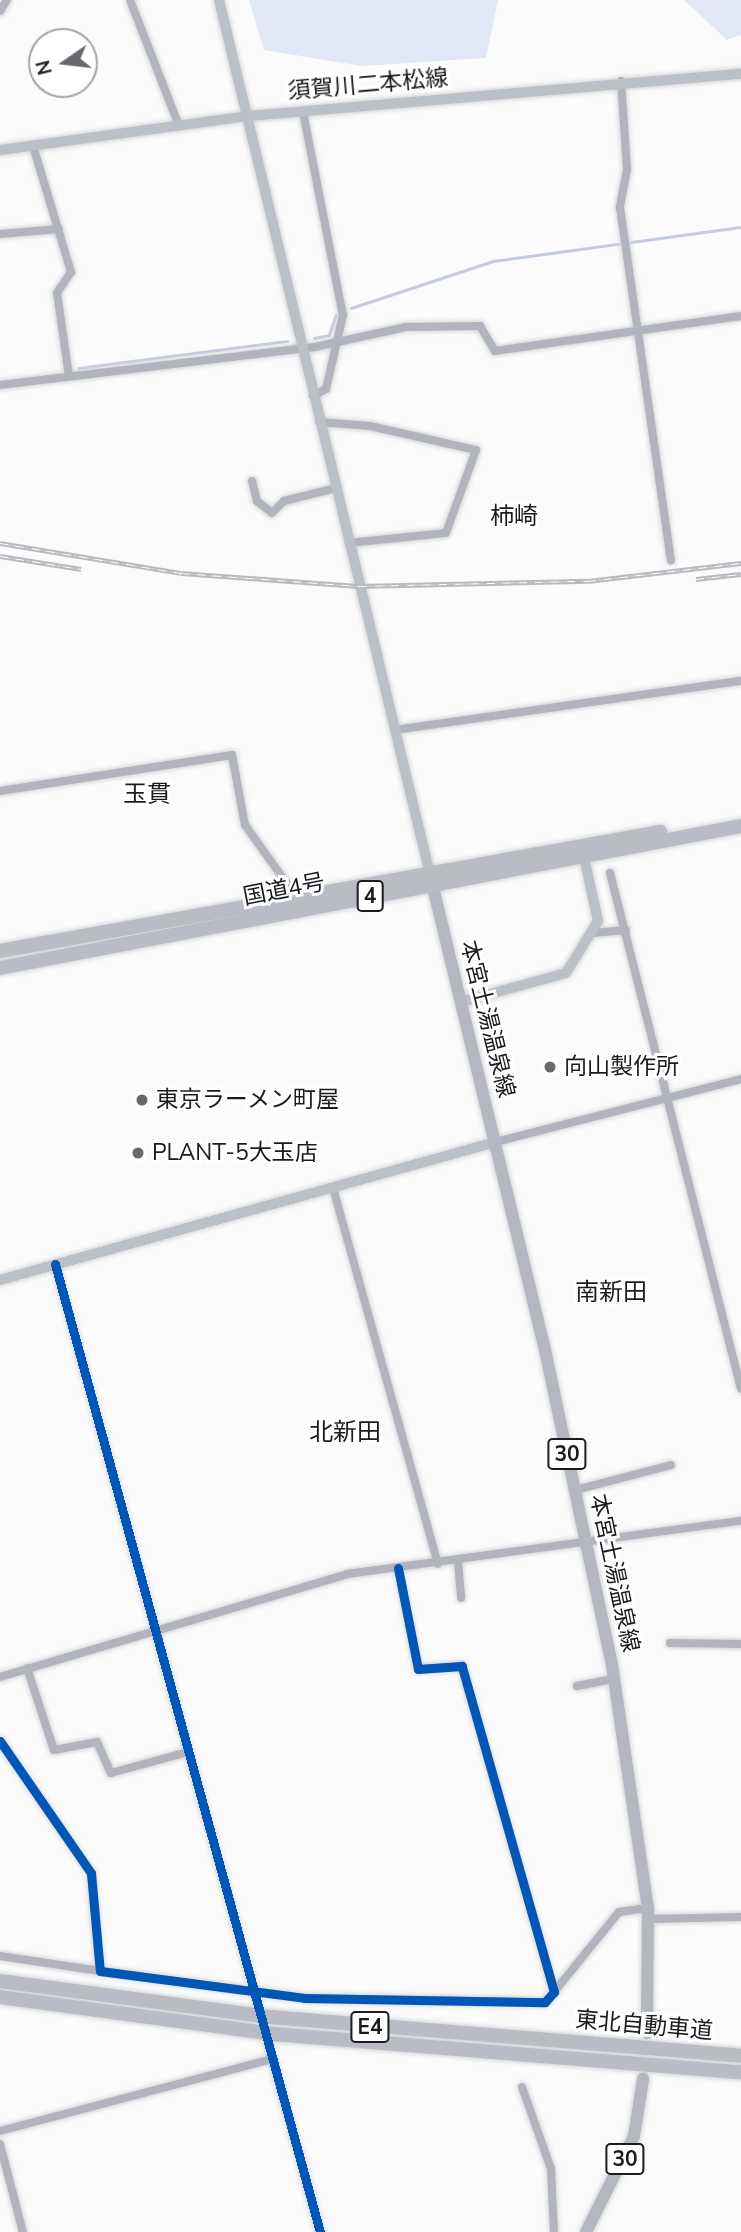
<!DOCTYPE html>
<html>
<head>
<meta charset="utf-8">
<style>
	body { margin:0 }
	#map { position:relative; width:741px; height:2232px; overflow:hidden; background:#fbfbfc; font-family:"Nunito Sans","Noto Sans JP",sans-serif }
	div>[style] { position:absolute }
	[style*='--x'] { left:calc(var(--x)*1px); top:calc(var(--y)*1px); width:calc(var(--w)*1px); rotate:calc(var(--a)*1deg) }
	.green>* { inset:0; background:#e2e7f6 }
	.stream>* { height:2.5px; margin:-1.25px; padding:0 1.25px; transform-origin:1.25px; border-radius:1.25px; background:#c4cbdf }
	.roads { filter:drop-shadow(0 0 2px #d7d7d9) drop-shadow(0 0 2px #d7d7d9) }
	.street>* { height:8px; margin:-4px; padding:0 4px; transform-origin:4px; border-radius:4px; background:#b2b4bd }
	.secondary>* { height:10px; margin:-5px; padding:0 5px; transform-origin:5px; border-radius:5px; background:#bbbfc6 }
	.primary>* { height:12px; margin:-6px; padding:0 6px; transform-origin:6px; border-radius:6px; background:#b4b7c0 }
	.highway>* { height:14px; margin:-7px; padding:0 7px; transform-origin:7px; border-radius:7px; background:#babcc5 }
	.rail>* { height:5px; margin-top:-2.5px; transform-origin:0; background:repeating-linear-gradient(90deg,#fff 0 8px,#b8babf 0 16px); box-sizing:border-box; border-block:2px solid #b8babf }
	.cycleway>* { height:9px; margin:-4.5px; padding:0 4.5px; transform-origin:4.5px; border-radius:4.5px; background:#0057b8 }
	.dots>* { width:19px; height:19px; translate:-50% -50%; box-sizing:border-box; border:4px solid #fff; border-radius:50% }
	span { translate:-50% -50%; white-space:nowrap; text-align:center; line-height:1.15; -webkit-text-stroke:6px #fff; paint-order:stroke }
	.shield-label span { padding:2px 5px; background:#fff; border:2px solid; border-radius:5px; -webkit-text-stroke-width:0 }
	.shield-label { font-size:21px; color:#191b1f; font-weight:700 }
	.street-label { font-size:23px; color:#191b1f }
	.poi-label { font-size:23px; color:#191b1f }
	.left { translate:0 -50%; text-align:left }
	.neighbourhood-label { font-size:24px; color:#191b1f }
	.north { position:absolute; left:28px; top:28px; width:70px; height:70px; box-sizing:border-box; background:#fff; border:2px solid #a3a4a5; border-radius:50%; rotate:256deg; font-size:19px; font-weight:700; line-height:28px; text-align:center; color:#191b1f }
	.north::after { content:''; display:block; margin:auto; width:24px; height:32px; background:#68696c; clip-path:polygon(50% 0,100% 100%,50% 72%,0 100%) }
</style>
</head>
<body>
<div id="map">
	<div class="green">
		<i style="clip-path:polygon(249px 0,498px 0,486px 58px,362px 66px,264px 50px)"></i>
		<i style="clip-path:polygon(684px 0,741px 0,741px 35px,727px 40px)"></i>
	</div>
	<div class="stream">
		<i style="--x:351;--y:308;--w:150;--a:-18.3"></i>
		<i style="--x:493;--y:261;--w:250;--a:-7.8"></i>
		<i style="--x:314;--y:338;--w:15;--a:-11"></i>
		<i style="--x:329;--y:335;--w:21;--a:-71"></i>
		<i style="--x:79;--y:368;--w:210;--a:-7.4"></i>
	</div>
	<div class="roads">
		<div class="street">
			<i style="--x:130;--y:0;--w:135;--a:68.7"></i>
			<i style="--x:0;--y:11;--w:13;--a:-58"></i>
			<i style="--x:621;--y:81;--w:89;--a:86.1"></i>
			<i style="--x:627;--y:170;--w:38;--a:101"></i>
			<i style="--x:620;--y:207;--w:357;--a:81.8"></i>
			<i style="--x:303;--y:112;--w:207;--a:78.9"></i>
			<i style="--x:343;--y:315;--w:76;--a:102.9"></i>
			<i style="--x:326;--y:389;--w:15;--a:152"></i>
			<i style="--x:33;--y:146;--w:132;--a:73.2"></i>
			<i style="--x:71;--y:272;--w:25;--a:124"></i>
			<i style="--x:57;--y:293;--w:84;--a:81.8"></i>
			<i style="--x:0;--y:234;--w:59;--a:-4.8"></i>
			<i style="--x:0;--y:385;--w:317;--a:-6.9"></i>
			<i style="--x:315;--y:347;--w:93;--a:-12.4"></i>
			<i style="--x:406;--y:327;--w:74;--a:-0.8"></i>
			<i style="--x:480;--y:326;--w:29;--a:59"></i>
			<i style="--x:495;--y:351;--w:248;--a:-8.1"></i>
			<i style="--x:319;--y:422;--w:51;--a:4.5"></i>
			<i style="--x:370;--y:426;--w:109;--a:12.8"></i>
			<i style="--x:476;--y:450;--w:88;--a:109.9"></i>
			<i style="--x:446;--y:533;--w:98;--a:174.1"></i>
			<i style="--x:252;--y:481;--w:21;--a:76"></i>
			<i style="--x:257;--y:501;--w:19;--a:39"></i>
			<i style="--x:272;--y:513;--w:17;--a:-45"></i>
			<i style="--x:284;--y:501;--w:54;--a:-14"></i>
			<i style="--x:395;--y:730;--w:349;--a:-8.1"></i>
			<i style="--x:0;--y:791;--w:235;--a:-8.8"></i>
			<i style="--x:232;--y:755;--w:71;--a:79.5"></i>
			<i style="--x:245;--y:825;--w:91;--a:54.4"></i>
			<i style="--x:610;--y:873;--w:532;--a:75.75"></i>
			<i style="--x:592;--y:933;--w:34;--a:-5"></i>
			<i style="--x:496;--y:1142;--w:253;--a:-14.4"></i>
			<i style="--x:333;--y:1188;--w:390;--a:74.4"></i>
			<i style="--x:55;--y:1264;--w:765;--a:74.69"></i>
			<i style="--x:575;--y:1490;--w:99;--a:-14.6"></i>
			<i style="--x:458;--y:1562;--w:36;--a:85"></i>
			<i style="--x:670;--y:1643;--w:71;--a:0.8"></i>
			<i style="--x:27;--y:1668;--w:86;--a:71.8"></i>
			<i style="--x:54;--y:1750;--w:44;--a:-10.5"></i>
			<i style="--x:97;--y:1742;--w:34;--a:66"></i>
			<i style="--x:111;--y:1773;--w:80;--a:-15.3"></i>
			<i style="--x:0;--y:1677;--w:362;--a:-16.5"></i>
			<i style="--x:347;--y:1574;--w:398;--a:-7.7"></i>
			<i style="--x:577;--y:1686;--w:38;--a:-11"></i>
			<i style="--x:0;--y:1741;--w:160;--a:55.4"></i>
			<i style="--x:91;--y:1873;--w:98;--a:84.8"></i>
			<i style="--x:100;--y:1971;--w:206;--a:7.5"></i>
			<i style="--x:304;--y:1998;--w:241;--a:1"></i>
			<i style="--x:545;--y:2002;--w:13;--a:-48"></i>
			<i style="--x:554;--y:1992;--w:339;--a:-105.8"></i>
			<i style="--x:462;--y:1666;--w:44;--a:176.1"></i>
			<i style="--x:418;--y:1669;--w:103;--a:-101.2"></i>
			<i style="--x:648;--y:1919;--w:93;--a:-1.2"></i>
			<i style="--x:0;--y:1956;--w:101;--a:8.5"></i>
			<i style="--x:554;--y:1992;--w:103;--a:-50.9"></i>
			<i style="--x:619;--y:1912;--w:29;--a:-8"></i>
			<i style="--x:268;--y:2043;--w:196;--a:74.6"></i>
			<i style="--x:522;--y:2087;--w:87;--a:70.5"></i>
			<i style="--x:551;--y:2169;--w:63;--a:87.3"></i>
			<i style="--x:0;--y:2131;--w:281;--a:-14.8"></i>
			<i style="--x:0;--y:2144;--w:91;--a:75.4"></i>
		</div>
		<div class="secondary">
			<i style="--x:219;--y:0;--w:903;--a:76.43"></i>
			<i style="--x:0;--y:150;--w:250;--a:-7.8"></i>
			<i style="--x:248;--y:116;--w:495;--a:-4.9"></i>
			<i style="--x:461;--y:1002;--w:109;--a:-15.4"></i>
			<i style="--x:566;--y:973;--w:61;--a:-58.4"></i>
			<i style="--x:598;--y:921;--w:66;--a:-102.3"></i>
			<i style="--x:0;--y:1280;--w:515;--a:-15.55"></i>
		</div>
		<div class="primary">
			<i style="--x:432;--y:883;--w:475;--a:76.4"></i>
			<i style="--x:544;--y:1345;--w:327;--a:78"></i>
			<i style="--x:612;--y:1665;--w:246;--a:81.6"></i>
			<i style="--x:648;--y:1908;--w:125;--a:90.5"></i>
			<i style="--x:586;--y:2232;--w:107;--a:-63.4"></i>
			<i style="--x:634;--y:2136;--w:58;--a:-81"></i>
		</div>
		<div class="highway">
			<i style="--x:0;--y:951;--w:671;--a:-10.22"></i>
			<i style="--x:0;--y:968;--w:754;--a:-10.85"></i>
			<i style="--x:0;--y:1981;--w:273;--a:7.6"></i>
			<i style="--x:271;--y:2017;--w:472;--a:4.7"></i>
			<i style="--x:0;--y:1997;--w:276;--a:7.7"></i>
			<i style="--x:274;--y:2034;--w:469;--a:4.7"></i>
		</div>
	</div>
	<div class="rail">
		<i style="--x:0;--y:543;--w:183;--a:9.4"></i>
		<i style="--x:181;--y:573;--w:178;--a:4.2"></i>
		<i style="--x:359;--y:586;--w:229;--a:-1.3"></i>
		<i style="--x:588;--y:581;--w:154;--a:-6.7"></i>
		<i style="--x:0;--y:556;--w:82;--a:9.1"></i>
		<i style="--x:696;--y:579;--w:45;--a:-6.3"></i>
	</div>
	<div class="cycleway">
		<i style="--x:55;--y:1264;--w:1004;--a:74.69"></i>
		<i style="--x:0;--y:1741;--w:160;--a:55.4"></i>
		<i style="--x:91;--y:1873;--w:98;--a:84.8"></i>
		<i style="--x:100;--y:1971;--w:206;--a:7.5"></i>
		<i style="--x:304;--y:1998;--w:241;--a:1"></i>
		<i style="--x:545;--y:2002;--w:13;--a:-48"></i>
		<i style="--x:554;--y:1992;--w:339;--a:-105.8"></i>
		<i style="--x:462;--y:1666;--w:44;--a:176.1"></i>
		<i style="--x:418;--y:1669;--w:103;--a:-101.2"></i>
	</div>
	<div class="dots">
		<i style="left:550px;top:1067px;background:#68696c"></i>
		<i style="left:142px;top:1100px;background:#68696c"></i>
		<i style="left:138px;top:1153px;background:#68696c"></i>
	</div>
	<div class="shield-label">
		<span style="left:370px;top:896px">4</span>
		<span style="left:567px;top:1454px">30</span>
		<span style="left:370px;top:2027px">E4</span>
		<span style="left:625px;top:2159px">30</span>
	</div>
	<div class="street-label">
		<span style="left:368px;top:85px;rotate:-5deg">須賀川二本松線</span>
		<span style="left:284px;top:890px;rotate:-11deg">国道4号</span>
		<span style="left:487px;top:1019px;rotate:76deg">本宮土湯温泉線</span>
		<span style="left:614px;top:1573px;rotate:78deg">本宮土湯温泉線</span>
		<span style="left:644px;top:2026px;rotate:5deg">東北自動車道</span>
	</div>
	<div class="poi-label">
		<span class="left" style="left:564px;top:1067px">向山製作所</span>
		<span class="left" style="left:156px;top:1100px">東京ラーメン町屋</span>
		<span class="left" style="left:152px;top:1153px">PLANT-5大玉店</span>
	</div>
	<div class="neighbourhood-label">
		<span style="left:514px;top:517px">柿崎</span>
		<span style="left:147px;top:795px">玉貫</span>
		<span style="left:611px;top:1293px">南新田</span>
		<span style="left:345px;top:1433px">北新田</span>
	</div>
	<div class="north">N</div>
</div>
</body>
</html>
